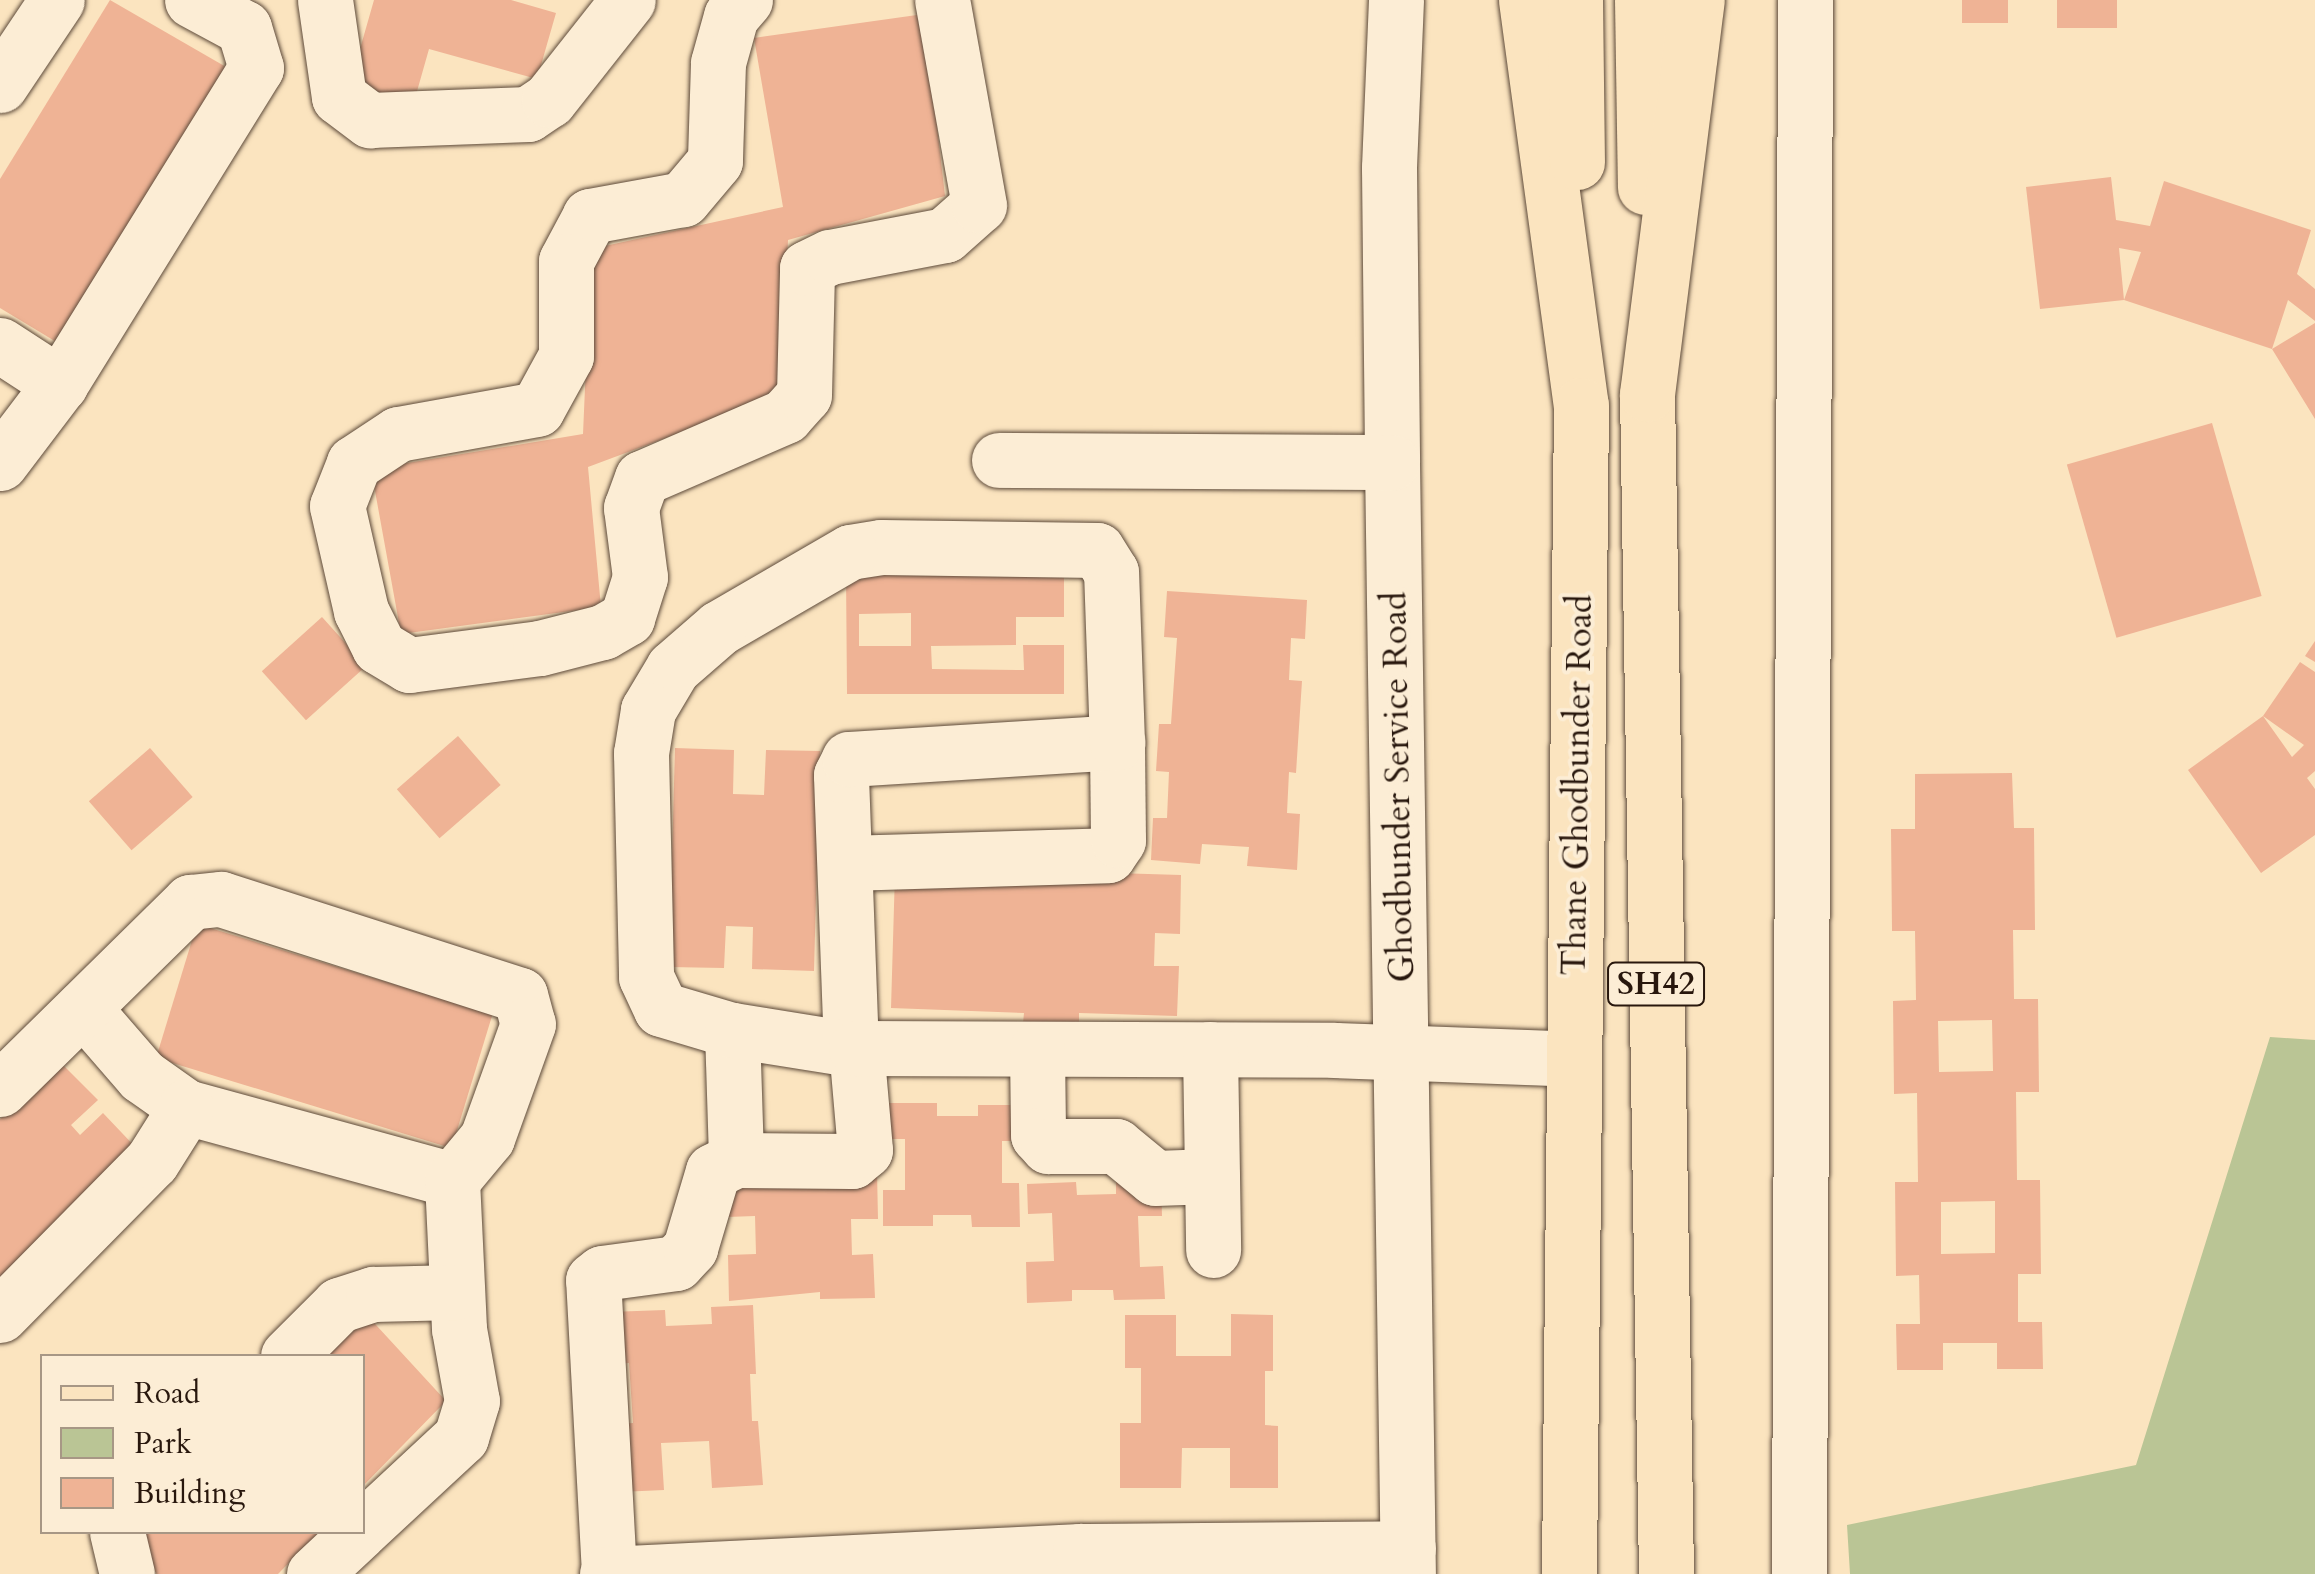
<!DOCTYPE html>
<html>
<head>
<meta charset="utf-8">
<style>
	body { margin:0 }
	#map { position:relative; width:2315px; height:1574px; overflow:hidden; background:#fbe4bf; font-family:Cardo,serif }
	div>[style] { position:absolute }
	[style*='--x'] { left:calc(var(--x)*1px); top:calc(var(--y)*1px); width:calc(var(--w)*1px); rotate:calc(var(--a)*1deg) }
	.green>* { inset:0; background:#bac595 }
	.building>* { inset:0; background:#efb395; transform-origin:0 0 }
	.roads { filter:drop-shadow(0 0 2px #5d4a3a) drop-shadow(0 0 2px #5d4a3a) }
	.minor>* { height:55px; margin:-27.5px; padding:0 27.5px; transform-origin:27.5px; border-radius:27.5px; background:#fcedd5 }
	.major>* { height:55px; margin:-27.5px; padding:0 27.5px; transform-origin:27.5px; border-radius:27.5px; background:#fbe4bf }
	span { translate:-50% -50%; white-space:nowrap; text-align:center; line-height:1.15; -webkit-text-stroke:8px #fcedd5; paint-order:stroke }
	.shield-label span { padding:2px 8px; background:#fcedd5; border:2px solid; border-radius:8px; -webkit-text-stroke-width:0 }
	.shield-label { font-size:32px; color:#28170d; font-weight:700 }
	.street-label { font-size:35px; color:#28170d }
	.legend { position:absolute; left:40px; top:1354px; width:325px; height:180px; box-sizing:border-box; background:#fcedd5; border:2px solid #a79785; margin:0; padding:12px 18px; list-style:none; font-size:30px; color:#28170d }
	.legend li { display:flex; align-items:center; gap:20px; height:50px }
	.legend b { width:50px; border:2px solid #a79785 }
</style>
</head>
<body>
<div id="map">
	<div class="green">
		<i style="clip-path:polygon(2270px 1037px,2315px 1040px,2315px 1574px,1850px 1574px,1847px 1525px,2136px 1465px)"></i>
	</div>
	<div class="building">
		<i style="clip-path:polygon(110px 0,233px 71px,63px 346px,0 308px,0 179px)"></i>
		<i style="clip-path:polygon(374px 0,511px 0,556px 13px,537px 79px,429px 49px,412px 109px,348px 91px)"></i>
		<i style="left:1962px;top:0;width:46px;height:23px"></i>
		<i style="left:2057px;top:0;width:60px;height:28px"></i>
		<i style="clip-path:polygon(924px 14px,945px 196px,788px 240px,781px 395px,588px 467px,601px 607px,401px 634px,371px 469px,583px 434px,591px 249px,783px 207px,754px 38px)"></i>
		<i style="clip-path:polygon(2111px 177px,2116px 220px,2150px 226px,2164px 181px,2311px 230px,2297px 274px,2315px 289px,2315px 321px,2288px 300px,2272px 349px,2315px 323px,2315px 419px,2272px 349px,2124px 300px,2141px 252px,2119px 248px,2124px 300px,2040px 309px,2026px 187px)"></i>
		<i style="left:2212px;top:423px;width:180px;height:151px;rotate:74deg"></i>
		<i style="clip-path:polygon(evenodd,846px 574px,1064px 574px,1064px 617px,1016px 617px,1016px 645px,931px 646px,932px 669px,1024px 670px,1023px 645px,1064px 645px,1064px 694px,847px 694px,846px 574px,911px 613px,911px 646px,859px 646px,859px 614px,911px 613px)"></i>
		<i style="clip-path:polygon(1167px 591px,1307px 600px,1305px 639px,1291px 638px,1289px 680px,1302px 681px,1296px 773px,1289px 772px,1287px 813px,1300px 814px,1297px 870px,1247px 866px,1249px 847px,1202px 844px,1200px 864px,1151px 860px,1153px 818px,1167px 818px,1169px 772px,1156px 771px,1159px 724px,1171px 724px,1177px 638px,1164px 637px)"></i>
		<i style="left:322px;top:617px;width:66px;height:81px;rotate:48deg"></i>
		<i style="clip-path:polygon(2315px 641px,2315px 662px,2305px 656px)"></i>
		<i style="clip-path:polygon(evenodd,2300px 662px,2315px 672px,2315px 771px,2307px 778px,2315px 789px,2315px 835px,2261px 873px,2188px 770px,2263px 716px,2300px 662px,2263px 716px,2304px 745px,2292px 757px,2263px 716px)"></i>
		<i style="left:458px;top:736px;width:65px;height:81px;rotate:49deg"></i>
		<i style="left:150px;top:748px;width:65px;height:81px;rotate:49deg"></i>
		<i style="clip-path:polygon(675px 748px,734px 750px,733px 794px,764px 795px,766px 750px,820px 751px,814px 971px,752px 969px,753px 927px,726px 926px,724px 968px,669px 967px)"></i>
		<i style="clip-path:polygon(evenodd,2012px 773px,2014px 828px,2034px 828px,2035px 930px,2013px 930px,2014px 999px,2038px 999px,2039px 1092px,2016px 1092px,2017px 1180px,2040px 1180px,2041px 1274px,2018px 1274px,2018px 1322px,2042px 1322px,2043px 1369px,1997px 1369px,1997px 1343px,1943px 1343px,1943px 1370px,1897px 1370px,1896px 1324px,1920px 1324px,1919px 1275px,1896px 1276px,1895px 1182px,1918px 1182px,1917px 1093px,1894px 1094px,1893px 1001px,1916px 1000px,1915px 931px,1892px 931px,1891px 829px,1915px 829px,1915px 774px,2012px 773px,1992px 1020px,1993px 1071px,1939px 1072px,1938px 1021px,1992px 1020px,2012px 773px,1995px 1201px,1995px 1253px,1941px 1254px,1941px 1202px,1995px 1201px)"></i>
		<i style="clip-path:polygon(987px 869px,1181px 875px,1180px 934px,1155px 933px,1154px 966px,1179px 966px,1177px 1016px,1079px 1013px,1079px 1025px,1023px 1023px,1024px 1013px,891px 1008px,895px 872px)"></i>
		<i style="left:197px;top:924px;width:309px;height:140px;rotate:17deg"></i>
		<i style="clip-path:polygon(63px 1065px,98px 1100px,71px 1125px,80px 1135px,103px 1113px,141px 1153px,0 1288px,0 1119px)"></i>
		<i style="clip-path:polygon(883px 1103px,937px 1103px,937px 1116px,978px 1116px,978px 1105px,1020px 1105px,1020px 1141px,1002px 1141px,1002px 1183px,1019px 1183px,1020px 1227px,972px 1227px,971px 1215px,933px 1215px,933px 1226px,883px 1226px,883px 1190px,905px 1190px,905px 1139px,883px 1139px)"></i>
		<i style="clip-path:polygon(877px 1172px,878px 1219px,851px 1219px,852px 1255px,873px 1254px,875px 1298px,820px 1299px,820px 1292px,729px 1301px,728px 1255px,756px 1254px,755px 1216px,727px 1217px,726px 1174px)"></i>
		<i style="clip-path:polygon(1161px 1181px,1162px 1216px,1138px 1216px,1140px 1267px,1163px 1266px,1165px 1299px,1114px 1300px,1113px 1290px,1072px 1290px,1072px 1301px,1027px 1303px,1026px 1262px,1054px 1261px,1052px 1213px,1028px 1214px,1027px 1184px,1076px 1182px,1077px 1195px,1116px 1194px,1116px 1182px)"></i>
		<i style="clip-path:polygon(753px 1305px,756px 1374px,750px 1374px,752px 1421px,758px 1421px,763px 1485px,712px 1488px,709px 1441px,661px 1443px,664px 1490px,620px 1492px,616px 1424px,633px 1423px,629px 1363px,613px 1364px,609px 1312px,665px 1310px,666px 1326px,712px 1324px,711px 1307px)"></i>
		<i style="clip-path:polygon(365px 1313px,446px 1401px,362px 1487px,362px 1356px,321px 1356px)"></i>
		<i style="clip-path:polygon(1231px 1314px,1273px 1315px,1273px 1371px,1265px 1371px,1265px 1425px,1278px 1426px,1278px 1488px,1230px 1488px,1230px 1448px,1182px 1448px,1181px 1488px,1120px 1488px,1120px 1423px,1141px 1423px,1141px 1368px,1125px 1368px,1125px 1315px,1176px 1315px,1176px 1356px,1231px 1356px)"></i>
		<i style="clip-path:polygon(140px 1532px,319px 1532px,278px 1574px,157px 1574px,128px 1543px)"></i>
	</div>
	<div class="roads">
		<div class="minor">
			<i style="--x:325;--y:0;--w:98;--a:81.8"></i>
			<i style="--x:339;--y:97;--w:39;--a:37"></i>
			<i style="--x:370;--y:120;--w:158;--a:-2.2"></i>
			<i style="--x:528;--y:114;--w:25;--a:-34"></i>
			<i style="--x:549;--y:100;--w:127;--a:-51.7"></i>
			<i style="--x:745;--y:0;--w:21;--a:131"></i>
			<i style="--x:731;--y:16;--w:49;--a:105.5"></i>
			<i style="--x:718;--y:63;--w:98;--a:91.8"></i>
			<i style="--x:715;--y:161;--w:50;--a:130.1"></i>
			<i style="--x:683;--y:199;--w:95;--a:169.6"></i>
			<i style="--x:590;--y:216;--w:51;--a:118.1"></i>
			<i style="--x:566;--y:261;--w:95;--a:90"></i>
			<i style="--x:566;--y:356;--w:60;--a:118.7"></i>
			<i style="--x:537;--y:409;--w:141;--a:169.8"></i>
			<i style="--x:398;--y:434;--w:53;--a:146.6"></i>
			<i style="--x:354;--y:463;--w:46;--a:111.6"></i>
			<i style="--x:337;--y:506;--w:108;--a:77.1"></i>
			<i style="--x:361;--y:611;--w:40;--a:63.4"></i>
			<i style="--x:379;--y:647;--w:35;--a:31"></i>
			<i style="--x:409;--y:665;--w:132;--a:-7.4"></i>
			<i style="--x:540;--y:648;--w:65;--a:-14.3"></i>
			<i style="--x:603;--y:632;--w:28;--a:-30"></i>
			<i style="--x:627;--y:618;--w:43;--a:-72.4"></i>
			<i style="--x:640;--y:577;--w:70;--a:-97.4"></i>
			<i style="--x:631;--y:508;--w:32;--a:-70"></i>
			<i style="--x:642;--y:478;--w:156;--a:-23.4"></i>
			<i style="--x:785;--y:416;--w:28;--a:-48"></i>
			<i style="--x:804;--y:395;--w:127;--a:-88.6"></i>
			<i style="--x:807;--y:268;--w:25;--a:-26"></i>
			<i style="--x:830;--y:257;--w:117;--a:-10.8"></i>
			<i style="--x:945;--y:235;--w:45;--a:-41.4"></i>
			<i style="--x:979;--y:205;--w:208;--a:-100.2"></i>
			<i style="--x:1396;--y:0;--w:168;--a:92.4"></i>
			<i style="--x:1389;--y:168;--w:294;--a:89.4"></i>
			<i style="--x:1392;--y:462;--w:1112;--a:89.18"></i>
			<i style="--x:0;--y:85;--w:102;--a:-56.2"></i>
			<i style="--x:0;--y:345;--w:72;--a:33"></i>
			<i style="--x:999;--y:460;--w:393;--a:0.3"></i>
			<i style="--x:0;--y:463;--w:99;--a:-52.8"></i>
			<i style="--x:60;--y:384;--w:372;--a:-58.2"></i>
			<i style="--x:256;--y:68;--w:42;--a:-106.7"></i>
			<i style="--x:244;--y:28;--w:59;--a:-151.7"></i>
			<i style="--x:846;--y:863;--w:262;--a:-1.7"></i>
			<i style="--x:1108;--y:855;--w:18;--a:-56"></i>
			<i style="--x:1118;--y:840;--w:98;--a:-90.6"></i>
			<i style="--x:83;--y:1008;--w:90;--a:49.1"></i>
			<i style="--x:142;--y:1076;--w:54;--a:35.2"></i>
			<i style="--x:186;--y:1107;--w:276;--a:15.3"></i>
			<i style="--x:732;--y:1030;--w:130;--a:88.2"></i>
			<i style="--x:736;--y:1160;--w:116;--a:0.5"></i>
			<i style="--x:852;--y:1161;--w:17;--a:-40"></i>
			<i style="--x:865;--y:1150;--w:102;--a:-95"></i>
			<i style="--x:856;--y:1048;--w:5;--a:169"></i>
			<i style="--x:851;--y:1049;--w:274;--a:-92.1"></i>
			<i style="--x:841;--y:775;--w:18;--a:-63"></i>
			<i style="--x:849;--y:759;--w:269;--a:-3.6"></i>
			<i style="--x:1117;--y:742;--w:170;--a:-92"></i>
			<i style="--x:1111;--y:572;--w:26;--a:-122"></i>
			<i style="--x:1097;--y:550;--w:216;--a:-179.2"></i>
			<i style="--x:881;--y:547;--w:31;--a:171"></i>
			<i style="--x:850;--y:552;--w:151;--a:149.9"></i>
			<i style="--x:719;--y:628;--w:61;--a:139"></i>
			<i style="--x:673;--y:668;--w:49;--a:120.8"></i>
			<i style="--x:648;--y:710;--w:44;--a:99.2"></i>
			<i style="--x:641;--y:753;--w:224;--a:88.7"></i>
			<i style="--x:646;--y:977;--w:35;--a:65"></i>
			<i style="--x:661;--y:1009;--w:74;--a:16.5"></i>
			<i style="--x:732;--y:1030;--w:121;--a:9.1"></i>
			<i style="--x:856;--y:1048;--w:478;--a:0.2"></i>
			<i style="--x:1334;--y:1050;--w:240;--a:2.1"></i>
			<i style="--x:1037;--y:1049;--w:86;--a:89.3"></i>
			<i style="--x:1038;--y:1135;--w:15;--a:48"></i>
			<i style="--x:1048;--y:1146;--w:68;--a:0"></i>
			<i style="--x:1116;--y:1146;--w:50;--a:39.4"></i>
			<i style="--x:1155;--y:1178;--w:57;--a:-2"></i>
			<i style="--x:1210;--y:1049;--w:201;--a:89.1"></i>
			<i style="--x:0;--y:1089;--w:267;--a:-44.5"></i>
			<i style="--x:190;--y:902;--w:31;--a:-6"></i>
			<i style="--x:221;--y:899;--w:314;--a:17.8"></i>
			<i style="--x:520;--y:995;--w:30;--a:75"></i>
			<i style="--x:528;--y:1024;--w:121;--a:109.8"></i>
			<i style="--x:487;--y:1138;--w:55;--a:129.8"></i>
			<i style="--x:452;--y:1180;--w:149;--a:87.3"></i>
			<i style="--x:459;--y:1329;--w:73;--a:79.8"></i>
			<i style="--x:472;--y:1401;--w:38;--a:107"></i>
			<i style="--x:461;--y:1437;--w:135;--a:137.1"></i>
			<i style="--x:0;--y:1315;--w:216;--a:-45.4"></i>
			<i style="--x:152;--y:1161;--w:64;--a:-57.8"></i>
			<i style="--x:288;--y:1356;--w:72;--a:-45"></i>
			<i style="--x:339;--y:1305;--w:36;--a:-18"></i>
			<i style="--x:373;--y:1294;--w:84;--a:-1.4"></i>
			<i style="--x:117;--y:1532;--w:43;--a:76.6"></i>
			<i style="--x:609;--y:1573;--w:293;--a:-93.1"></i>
			<i style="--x:593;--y:1280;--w:11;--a:-38"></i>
			<i style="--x:602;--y:1273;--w:75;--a:-7.7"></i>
			<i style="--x:676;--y:1263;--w:21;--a:-47"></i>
			<i style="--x:690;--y:1248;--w:80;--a:-73.4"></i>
			<i style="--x:713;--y:1171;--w:25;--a:-26"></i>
			<i style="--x:314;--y:1574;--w:62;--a:-43"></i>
			<i style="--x:607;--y:1574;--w:474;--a:-2.8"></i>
			<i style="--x:1080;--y:1551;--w:328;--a:-0.5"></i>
			<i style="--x:1799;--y:1574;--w:1574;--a:-89.78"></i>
		</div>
		<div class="major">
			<i style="--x:1526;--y:0;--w:409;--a:82.3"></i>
			<i style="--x:1581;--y:405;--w:1169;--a:90.59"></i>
			<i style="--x:1575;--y:0;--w:162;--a:89.3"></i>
			<i style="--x:1642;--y:0;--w:187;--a:89.1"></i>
			<i style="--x:1666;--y:1574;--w:1180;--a:-90.92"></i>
			<i style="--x:1647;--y:394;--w:397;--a:-82.8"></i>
		</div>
	</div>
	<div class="shield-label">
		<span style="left:1656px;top:984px">SH42</span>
	</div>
	<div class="street-label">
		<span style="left:1577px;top:785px;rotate:-89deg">Thane Ghodbunder Road</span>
		<span style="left:1398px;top:787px;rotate:-91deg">Ghodbunder Service Road</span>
	</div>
	<ul class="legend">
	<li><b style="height:12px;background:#fbe4bf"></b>Road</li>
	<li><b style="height:28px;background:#bac595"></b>Park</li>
	<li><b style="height:28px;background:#efb395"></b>Building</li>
	</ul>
</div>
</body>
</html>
